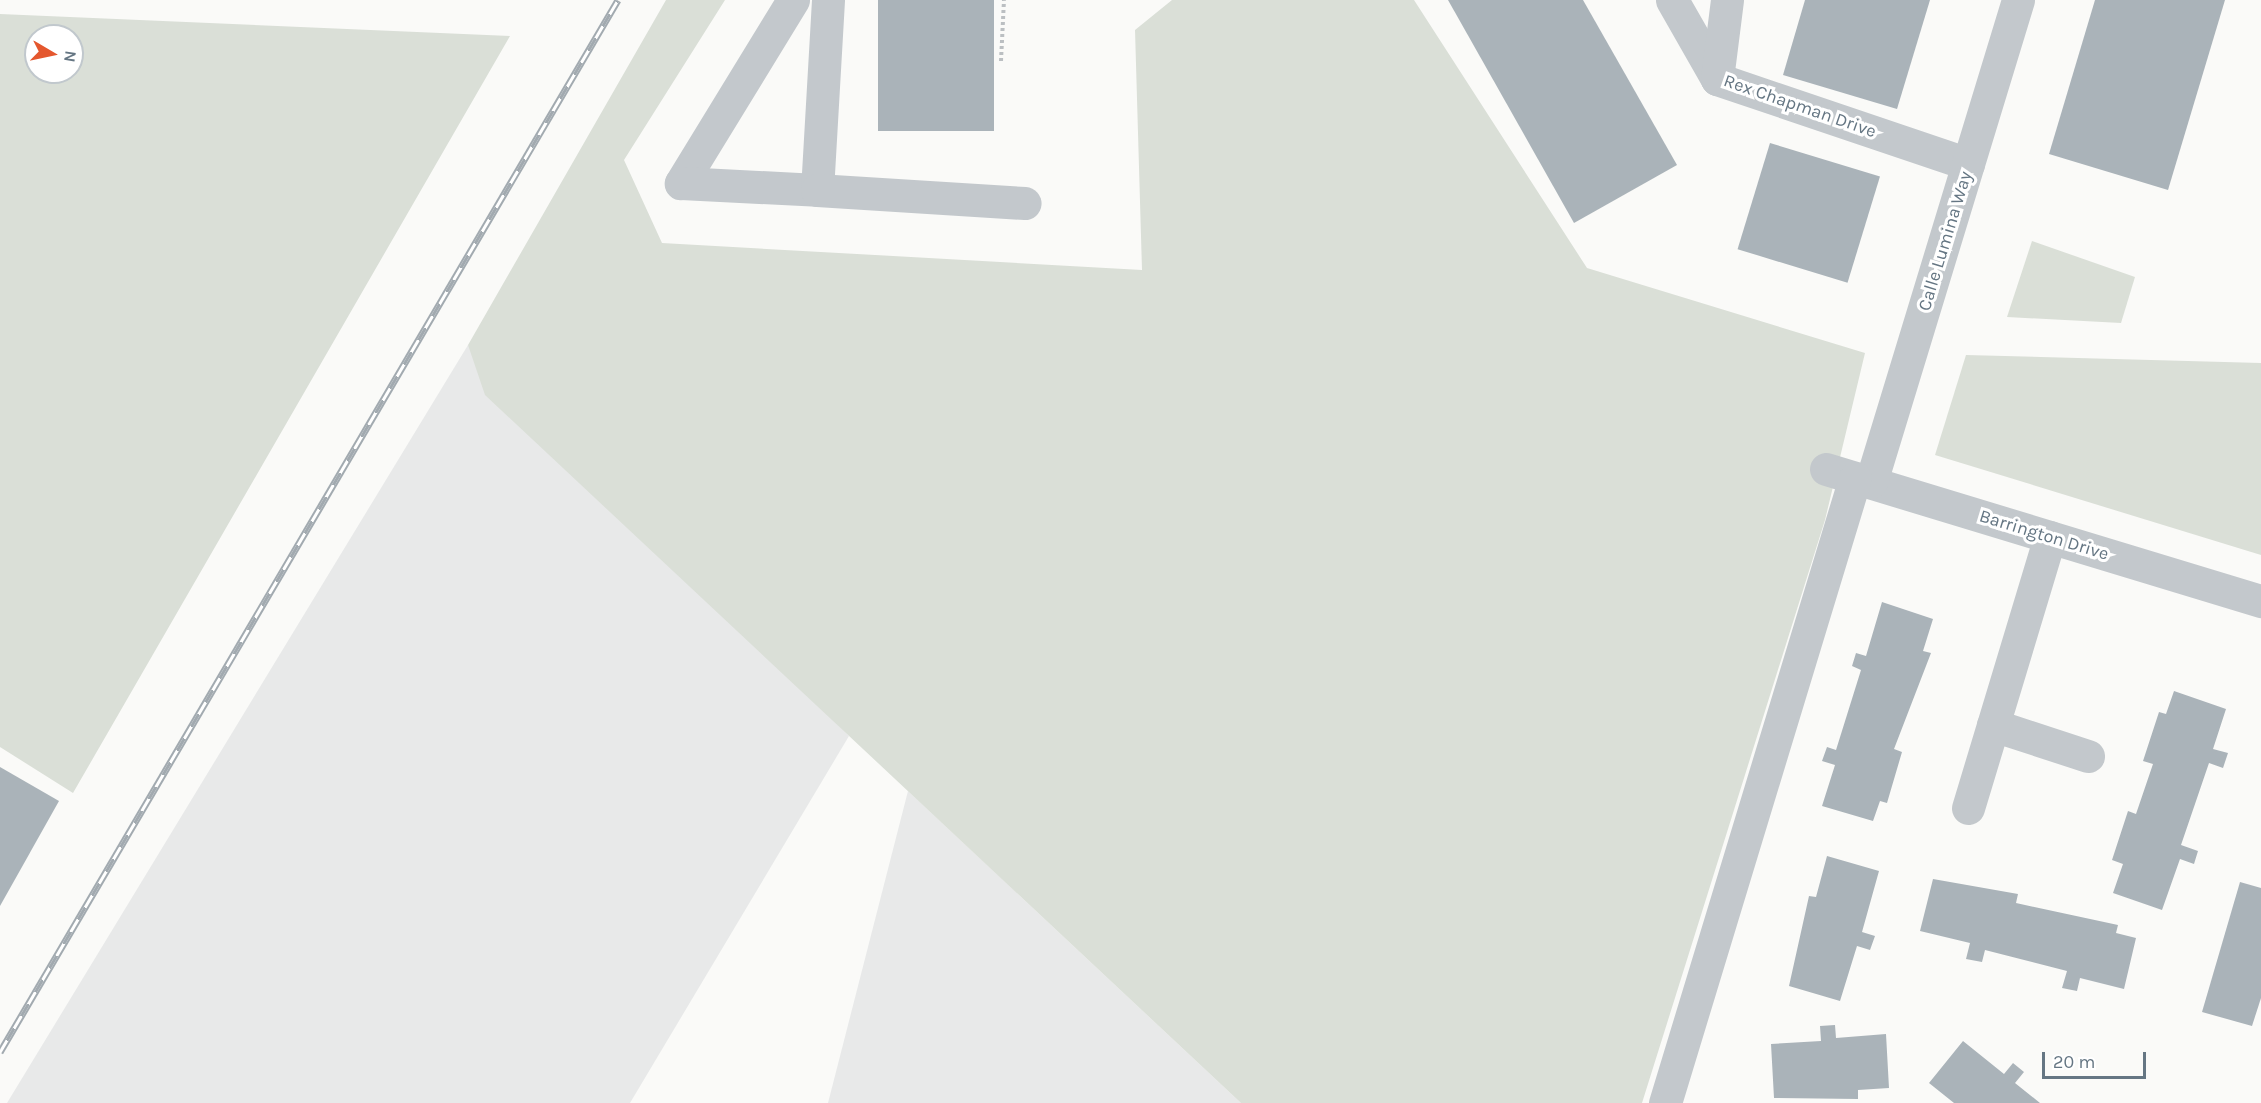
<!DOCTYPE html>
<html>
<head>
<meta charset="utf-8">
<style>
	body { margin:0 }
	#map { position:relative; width:2261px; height:1103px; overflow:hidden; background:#fafaf8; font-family:Karla,sans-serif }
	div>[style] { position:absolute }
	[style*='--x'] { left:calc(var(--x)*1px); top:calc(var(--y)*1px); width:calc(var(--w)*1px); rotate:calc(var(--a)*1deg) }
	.built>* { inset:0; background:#e8e9e9 }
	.green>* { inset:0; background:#dadfd7 }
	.building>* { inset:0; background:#aab3b9; transform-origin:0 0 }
	.path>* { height:4px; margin-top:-2px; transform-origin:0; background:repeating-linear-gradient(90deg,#bbbfc2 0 3px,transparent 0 6px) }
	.minor>* { height:33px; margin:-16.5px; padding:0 16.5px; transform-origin:16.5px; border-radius:16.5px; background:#c3c8cc }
	.rail>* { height:7px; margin-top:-3.5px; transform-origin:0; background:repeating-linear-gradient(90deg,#fff 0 14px,#a2aab0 0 28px); box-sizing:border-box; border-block:2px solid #a2aab0 }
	span { translate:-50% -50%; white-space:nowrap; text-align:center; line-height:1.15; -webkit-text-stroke:6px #fff; paint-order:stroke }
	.street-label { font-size:18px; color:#657683 }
	.north { position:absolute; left:24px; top:24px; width:60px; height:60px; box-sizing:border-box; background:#fff; border:2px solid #c1c8cd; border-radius:50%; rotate:99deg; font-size:16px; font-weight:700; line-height:24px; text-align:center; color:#657683 }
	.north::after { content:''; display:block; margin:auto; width:21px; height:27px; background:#e4572e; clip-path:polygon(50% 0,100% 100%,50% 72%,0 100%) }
	.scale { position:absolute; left:2042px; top:1052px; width:104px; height:27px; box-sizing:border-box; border:3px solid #657683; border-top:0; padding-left:8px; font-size:18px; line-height:21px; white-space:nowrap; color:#657683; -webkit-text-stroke:4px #fff; paint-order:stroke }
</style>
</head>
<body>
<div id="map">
	<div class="built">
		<i style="clip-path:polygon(468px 345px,849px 736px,630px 1103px,7px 1103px)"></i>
		<i style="clip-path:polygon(908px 791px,1241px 1103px,828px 1103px)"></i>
	</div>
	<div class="green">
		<i style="clip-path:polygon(666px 0,725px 0,624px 160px,662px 243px,1142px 270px,1135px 30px,1172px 0,1414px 0,1587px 268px,1865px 353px,1825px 520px,1642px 1103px,1241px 1103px,485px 395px,468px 345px)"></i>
		<i style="clip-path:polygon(evenodd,0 14px,510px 36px,73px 793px,0 747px,0 14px,36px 36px,72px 36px,72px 72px,36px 72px,36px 36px)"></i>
		<i style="clip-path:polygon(2032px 241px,2135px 277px,2121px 323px,2007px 317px)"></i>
		<i style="clip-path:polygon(1966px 355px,2261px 363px,2261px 555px,1935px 455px)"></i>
	</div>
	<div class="building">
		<i style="left:878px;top:0;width:116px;height:131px"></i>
		<i style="clip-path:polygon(1448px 0,1583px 0,1677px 165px,1574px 223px)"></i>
		<i style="clip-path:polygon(1805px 0,1930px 0,1897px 109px,1783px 75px)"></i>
		<i style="clip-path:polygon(2095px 0,2225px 0,2168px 190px,2049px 154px)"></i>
		<i style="left:1770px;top:143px;width:115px;height:111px;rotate:17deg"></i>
		<i style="clip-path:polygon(1882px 602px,1933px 619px,1923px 651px,1931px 653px,1894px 749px,1902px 752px,1887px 803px,1880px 801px,1873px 821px,1822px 806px,1835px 765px,1822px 761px,1827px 747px,1836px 750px,1861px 670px,1852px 666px,1856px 653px,1866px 656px)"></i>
		<i style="clip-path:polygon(2174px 691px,2226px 709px,2213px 749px,2228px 753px,2223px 768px,2209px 763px,2181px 845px,2198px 851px,2194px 864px,2180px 859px,2162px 910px,2113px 893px,2123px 864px,2112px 860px,2128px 811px,2136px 814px,2153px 764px,2143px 761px,2159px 712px,2166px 714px)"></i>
		<i style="clip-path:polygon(0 767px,59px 801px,0 906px)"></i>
		<i style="clip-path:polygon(1827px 856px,1879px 871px,1862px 932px,1875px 936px,1870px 950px,1857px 946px,1840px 1001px,1789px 986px,1809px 896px,1816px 897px)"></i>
		<i style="clip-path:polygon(1933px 879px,2018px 894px,2016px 903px,2118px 925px,2116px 933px,2136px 938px,2124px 989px,2080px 978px,2077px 991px,2062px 988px,2067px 971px,1985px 950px,1982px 962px,1966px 959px,1970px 943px,1920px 931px)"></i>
		<i style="clip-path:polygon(2240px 882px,2261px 888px,2261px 998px,2252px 1026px,2202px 1012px)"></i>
		<i style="clip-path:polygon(1835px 1025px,1836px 1038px,1886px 1034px,1889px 1088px,1858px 1090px,1858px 1099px,1774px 1098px,1771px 1044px,1821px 1041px,1820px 1026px)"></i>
		<i style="clip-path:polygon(1963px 1041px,2004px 1074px,2013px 1063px,2024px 1072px,2015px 1083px,2040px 1103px,1954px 1103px,1929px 1083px)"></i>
	</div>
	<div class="path">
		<i style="--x:1001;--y:61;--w:61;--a:-87.2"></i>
	</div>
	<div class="minor">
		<i style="--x:793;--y:0;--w:215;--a:121.5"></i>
		<i style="--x:681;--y:183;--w:136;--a:2.9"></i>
		<i style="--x:828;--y:0;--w:190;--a:93.3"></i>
		<i style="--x:817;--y:190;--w:208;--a:3.6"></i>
		<i style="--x:1672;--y:0;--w:91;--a:60.3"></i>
		<i style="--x:1717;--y:79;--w:265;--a:18.7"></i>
		<i style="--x:1717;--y:79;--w:80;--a:-82.8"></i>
		<i style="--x:1826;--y:469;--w:455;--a:16.9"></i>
		<i style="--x:1871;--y:482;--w:504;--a:-73.04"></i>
		<i style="--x:1993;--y:725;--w:100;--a:18.1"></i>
		<i style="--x:1968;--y:808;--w:283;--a:-73.2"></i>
		<i style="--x:1665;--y:1103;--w:653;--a:-73.09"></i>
	</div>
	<div class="rail">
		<i style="--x:0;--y:1052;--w:1220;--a:-59.57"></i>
	</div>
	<div class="street-label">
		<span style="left:1800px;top:106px;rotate:19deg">Rex Chapman Drive</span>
		<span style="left:1945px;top:241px;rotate:-73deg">Calle Lumina Way</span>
		<span style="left:2044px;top:535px;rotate:17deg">Barrington Drive</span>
	</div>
	<div class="north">N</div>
	<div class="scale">20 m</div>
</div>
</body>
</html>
